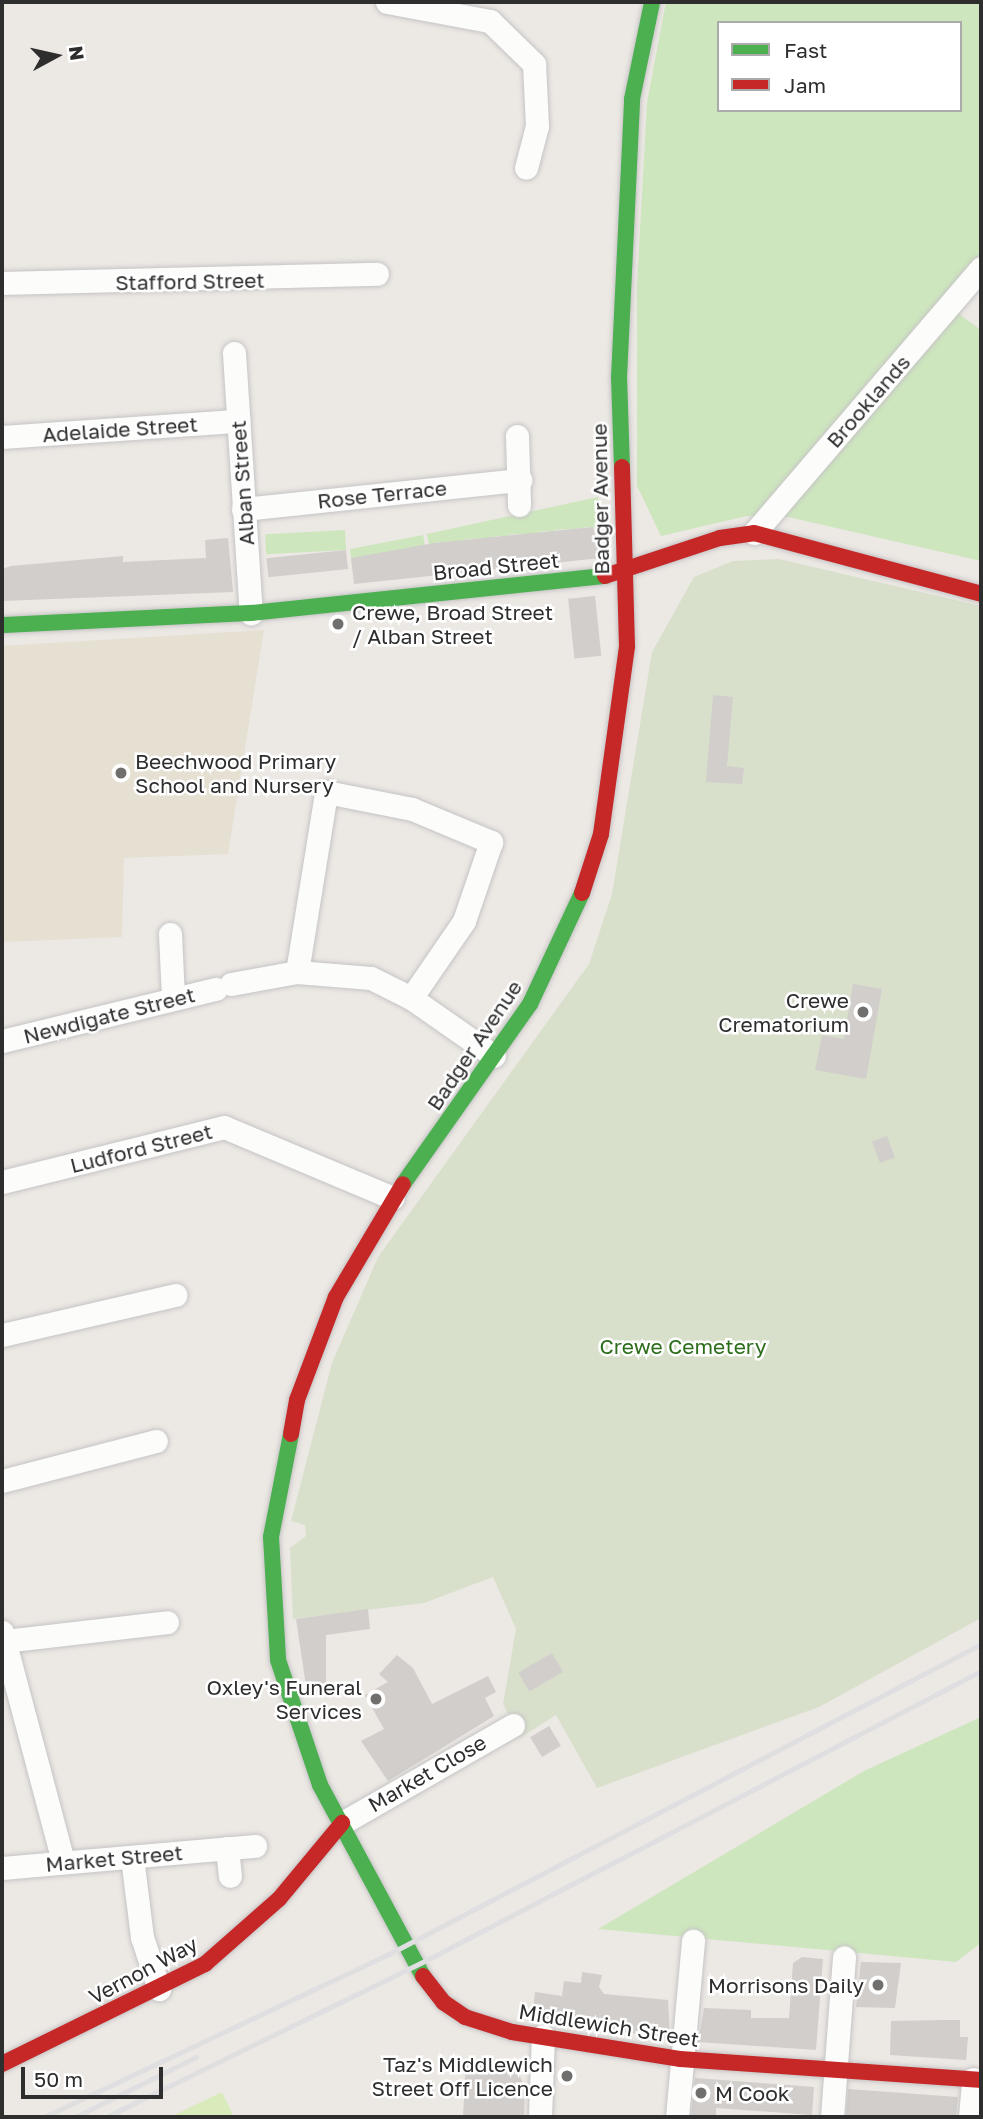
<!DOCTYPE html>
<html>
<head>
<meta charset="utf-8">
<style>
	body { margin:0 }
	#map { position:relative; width:983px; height:2119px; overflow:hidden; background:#ece8e4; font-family:"Golos Text",sans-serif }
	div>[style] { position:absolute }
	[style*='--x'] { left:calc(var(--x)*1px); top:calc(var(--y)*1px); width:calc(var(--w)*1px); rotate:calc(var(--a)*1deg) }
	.education>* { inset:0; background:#e6e0d3 }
	.green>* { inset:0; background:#cee6be; transform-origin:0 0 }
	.cemetery>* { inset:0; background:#d8e0cc }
	.pitch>* { inset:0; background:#d9eabb }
	.building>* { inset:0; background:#d1cecb; transform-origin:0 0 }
	.roads { filter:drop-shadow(0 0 2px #c5c4c5) drop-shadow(0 0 2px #c5c4c5) }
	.street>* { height:23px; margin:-11.5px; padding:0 11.5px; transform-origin:11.5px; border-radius:11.5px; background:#fcfcfb }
	.fast>* { height:16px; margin:-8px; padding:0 8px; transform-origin:8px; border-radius:8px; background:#4caf50 }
	.jam>* { height:16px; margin:-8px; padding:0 8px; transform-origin:8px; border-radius:8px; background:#c62828 }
	.rail>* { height:5px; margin:-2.5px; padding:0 2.5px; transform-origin:2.5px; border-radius:2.5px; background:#dfdfe1 }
	.dots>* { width:19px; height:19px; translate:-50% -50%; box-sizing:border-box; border:4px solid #fff; border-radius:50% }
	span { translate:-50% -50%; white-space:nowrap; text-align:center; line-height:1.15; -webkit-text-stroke:5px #fff; paint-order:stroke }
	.street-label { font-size:21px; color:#2e2e2e }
	.poi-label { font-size:21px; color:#2e2e2e }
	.left { translate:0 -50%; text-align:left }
	.right { translate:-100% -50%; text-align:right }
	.park-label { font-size:21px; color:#2c6e1b }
	.frame { position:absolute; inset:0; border:4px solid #2e2e2e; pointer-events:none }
	.legend { position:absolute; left:717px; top:21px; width:245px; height:91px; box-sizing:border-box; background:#fff; border:2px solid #ababab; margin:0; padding:9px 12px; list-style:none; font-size:21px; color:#2e2e2e }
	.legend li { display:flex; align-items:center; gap:14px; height:35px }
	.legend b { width:35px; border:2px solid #ababab }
	.north { position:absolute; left:21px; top:21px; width:70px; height:70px; -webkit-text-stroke:5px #fff; paint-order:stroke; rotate:82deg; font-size:19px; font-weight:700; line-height:28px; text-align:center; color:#2e2e2e }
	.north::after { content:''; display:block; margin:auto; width:24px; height:32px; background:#2e2e2e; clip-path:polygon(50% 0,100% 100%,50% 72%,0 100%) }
	.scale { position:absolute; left:21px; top:2067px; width:142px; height:32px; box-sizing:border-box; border:4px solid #2e2e2e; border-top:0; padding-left:9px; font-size:21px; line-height:24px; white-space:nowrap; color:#2e2e2e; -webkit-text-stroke:5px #fff; paint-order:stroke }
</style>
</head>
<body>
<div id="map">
	<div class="education">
		<i style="clip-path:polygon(264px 630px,228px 854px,124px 858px,122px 937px,2px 942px,2px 646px)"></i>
	</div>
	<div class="green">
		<i style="clip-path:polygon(evenodd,666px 2px,981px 2px,981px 258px,948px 306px,981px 330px,981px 561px,788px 517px,747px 516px,661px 536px,637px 486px,637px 286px,647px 102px,666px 2px,719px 23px,960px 23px,960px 110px,719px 110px,719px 23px)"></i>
		<i style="clip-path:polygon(598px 497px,599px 534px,593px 527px,578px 528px,578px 536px,571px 537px,570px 529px,555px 530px,548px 539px,547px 531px,539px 532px,524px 542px,523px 534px,516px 534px,508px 535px,505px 544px,505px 536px,496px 536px,488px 546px,487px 538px,466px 539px,456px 550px,455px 541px,435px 543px,430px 553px,427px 534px)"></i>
		<i style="left:345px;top:530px;width:20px;height:80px;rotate:87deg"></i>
		<i style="clip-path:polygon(423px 535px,427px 556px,352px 566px,350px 549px)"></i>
		<i style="clip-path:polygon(981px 1717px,981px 1943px,956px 1962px,598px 1929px,864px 1771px)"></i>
	</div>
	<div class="cemetery">
		<i style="clip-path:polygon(779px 559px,981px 606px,981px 1618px,819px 1707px,597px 1788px,556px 1715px,520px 1738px,503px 1704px,516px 1629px,493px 1577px,424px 1603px,293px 1619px,290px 1548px,306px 1536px,305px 1525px,291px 1521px,332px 1363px,378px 1257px,589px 964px,612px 894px,652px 652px,694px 577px,733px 561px)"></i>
	</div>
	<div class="pitch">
		<i style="clip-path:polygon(222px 2092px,234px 2117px,170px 2117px)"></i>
	</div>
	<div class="building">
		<i style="clip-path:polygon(593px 527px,601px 558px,354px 584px,351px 558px,434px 543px)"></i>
		<i style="clip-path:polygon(228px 538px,233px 592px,2px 601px,2px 569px,11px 566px,123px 556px,123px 562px,206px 558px,205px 540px)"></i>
		<i style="left:346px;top:550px;width:19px;height:80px;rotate:84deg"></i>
		<i style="left:595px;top:596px;width:60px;height:27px;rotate:84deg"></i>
		<i style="clip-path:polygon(713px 695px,733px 697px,727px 766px,744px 768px,742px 784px,706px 782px)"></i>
		<i style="clip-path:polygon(853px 984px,882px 989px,866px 1079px,815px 1070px,822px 1035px,844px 1039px)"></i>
		<i style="left:887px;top:1136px;width:23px;height:16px;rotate:70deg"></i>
		<i style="clip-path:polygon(368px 1609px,370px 1629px,326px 1635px,326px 1683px,306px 1686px,296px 1619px)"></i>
		<i style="left:552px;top:1653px;width:22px;height:39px;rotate:60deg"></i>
		<i style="clip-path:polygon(397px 1655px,413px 1668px,432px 1704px,488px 1676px,496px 1692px,485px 1698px,494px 1716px,388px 1781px,361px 1741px,384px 1729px,365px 1695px,388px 1682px,379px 1674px)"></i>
		<i style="left:549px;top:1726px;width:23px;height:22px;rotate:59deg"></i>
		<i style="clip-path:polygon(802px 1957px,823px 1959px,816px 2050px,698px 2042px,704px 2008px,751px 2010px,751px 2018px,789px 2018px,793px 1963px)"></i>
		<i style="clip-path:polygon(861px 1962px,901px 1963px,895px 2008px,856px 2007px)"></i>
		<i style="clip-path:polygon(582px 1972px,602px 1975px,599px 1987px,604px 1994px,668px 2000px,670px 2039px,532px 2017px,535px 1992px,562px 1996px,564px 1981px,581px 1983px)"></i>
		<i style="clip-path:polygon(945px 2020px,960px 2020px,960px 2037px,968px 2037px,966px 2060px,890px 2055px,891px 2021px)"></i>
		<i style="clip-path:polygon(466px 2061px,510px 2066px,519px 2074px,525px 2088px,524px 2117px,463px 2117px)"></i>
		<i style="clip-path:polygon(695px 2078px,814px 2087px,812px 2115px,716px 2108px,716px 2117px,691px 2117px)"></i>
		<i style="clip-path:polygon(848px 2089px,958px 2097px,956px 2117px,846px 2116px)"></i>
	</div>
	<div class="roads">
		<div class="street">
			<i style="--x:387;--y:2;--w:105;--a:10.5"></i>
			<i style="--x:490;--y:21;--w:62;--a:44.3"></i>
			<i style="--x:534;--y:64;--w:62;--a:87.2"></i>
			<i style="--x:537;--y:126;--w:43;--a:104.7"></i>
			<i style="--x:2;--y:283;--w:375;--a:-1.4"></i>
			<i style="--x:234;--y:353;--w:261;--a:86.3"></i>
			<i style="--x:517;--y:436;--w:69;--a:88.3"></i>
			<i style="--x:2;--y:437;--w:237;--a:-3.9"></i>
			<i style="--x:243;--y:509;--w:279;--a:-6"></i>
			<i style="--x:754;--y:533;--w:349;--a:-49.4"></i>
			<i style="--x:170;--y:934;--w:64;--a:87.3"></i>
			<i style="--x:297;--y:972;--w:182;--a:-80.8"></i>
			<i style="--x:326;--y:792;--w:88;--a:11.2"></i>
			<i style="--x:412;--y:809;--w:86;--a:22.7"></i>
			<i style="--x:491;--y:842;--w:83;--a:108.9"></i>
			<i style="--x:464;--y:921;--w:93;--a:124.5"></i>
			<i style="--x:231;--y:984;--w:67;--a:-10.3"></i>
			<i style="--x:297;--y:972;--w:74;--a:4.6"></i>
			<i style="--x:371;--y:978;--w:45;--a:26.6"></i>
			<i style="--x:411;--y:998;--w:101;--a:34.9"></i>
			<i style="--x:2;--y:1041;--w:220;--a:-13.7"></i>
			<i style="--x:2;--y:1182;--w:229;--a:-13.9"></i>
			<i style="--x:224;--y:1127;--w:183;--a:22.8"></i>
			<i style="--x:2;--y:1335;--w:178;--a:-13"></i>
			<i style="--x:2;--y:1481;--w:159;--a:-14.6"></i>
			<i style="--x:2;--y:1632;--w:238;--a:75.1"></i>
			<i style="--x:4;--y:1641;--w:164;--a:-6.6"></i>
			<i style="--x:342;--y:1823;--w:197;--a:-29.8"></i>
			<i style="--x:227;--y:1848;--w:28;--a:84"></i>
			<i style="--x:132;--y:1857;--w:81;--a:82.9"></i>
			<i style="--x:142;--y:1937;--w:55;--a:71.9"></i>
			<i style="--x:2;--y:1868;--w:254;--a:-5"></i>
			<i style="--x:540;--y:2117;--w:81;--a:-87.9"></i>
			<i style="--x:677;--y:2117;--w:177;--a:-84.8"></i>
			<i style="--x:832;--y:2117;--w:160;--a:-85.7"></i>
			<i style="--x:970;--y:2117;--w:38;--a:-85"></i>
		</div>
		<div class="fast">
			<i style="--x:622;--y:467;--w:89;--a:-91.9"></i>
			<i style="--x:619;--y:378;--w:279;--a:-87.3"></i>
			<i style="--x:632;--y:99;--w:99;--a:-78.3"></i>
			<i style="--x:2;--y:625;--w:249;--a:-2.8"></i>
			<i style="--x:251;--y:613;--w:356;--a:-6"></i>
			<i style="--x:403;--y:1184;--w:220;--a:-54.8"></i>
			<i style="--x:530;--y:1004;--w:123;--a:-64.9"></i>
			<i style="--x:291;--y:1434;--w:105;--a:101"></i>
			<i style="--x:271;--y:1537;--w:123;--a:86.7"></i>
			<i style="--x:278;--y:1660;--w:132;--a:71.4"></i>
			<i style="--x:320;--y:1785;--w:217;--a:61.7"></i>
		</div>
		<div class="jam">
			<i style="--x:605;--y:576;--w:121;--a:-18.3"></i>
			<i style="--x:720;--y:538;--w:34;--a:-8"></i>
			<i style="--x:754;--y:533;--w:235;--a:15"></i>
			<i style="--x:582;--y:893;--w:62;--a:-72.1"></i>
			<i style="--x:601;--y:834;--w:190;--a:-82.1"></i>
			<i style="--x:627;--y:646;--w:179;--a:-91.6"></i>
			<i style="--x:291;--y:1434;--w:35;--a:-80"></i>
			<i style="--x:297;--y:1400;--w:110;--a:-69.3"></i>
			<i style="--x:336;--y:1297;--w:131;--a:-59.3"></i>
			<i style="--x:423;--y:1976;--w:33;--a:52"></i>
			<i style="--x:443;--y:2002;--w:27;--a:34"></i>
			<i style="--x:465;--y:2017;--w:49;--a:17.7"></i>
			<i style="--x:512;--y:2032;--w:171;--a:9.1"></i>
			<i style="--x:681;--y:2059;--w:301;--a:4"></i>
			<i style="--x:2;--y:2064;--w:226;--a:-26.2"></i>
			<i style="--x:205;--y:1964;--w:98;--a:-41.3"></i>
			<i style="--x:279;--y:1899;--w:99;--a:-50.3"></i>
		</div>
	</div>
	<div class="rail">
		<i style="--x:44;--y:2117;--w:379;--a:-25.3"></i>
		<i style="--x:387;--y:1955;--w:670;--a:-27.64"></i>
		<i style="--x:75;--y:2117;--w:135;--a:-26.4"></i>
		<i style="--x:106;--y:2117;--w:370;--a:-26.1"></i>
		<i style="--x:438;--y:1954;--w:612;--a:-27.53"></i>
	</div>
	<div class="dots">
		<i style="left:338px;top:624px;background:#706f6e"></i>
		<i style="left:121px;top:773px;background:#706f6e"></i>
		<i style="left:863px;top:1012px;background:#706f6e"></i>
		<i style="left:376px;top:1699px;background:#706f6e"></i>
		<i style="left:878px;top:1985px;background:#706f6e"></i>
		<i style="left:567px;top:2076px;background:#706f6e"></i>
		<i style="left:701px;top:2093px;background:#706f6e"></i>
	</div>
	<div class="street-label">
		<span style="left:190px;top:281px;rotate:-1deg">Stafford Street</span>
		<span style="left:868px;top:401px;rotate:-49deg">Brooklands</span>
		<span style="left:120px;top:429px;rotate:-4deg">Adelaide Street</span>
		<span style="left:242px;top:483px;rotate:-94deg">Alban Street</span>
		<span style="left:382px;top:494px;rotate:-6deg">Rose Terrace</span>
		<span style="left:600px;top:499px;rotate:-91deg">Badger Avenue</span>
		<span style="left:496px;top:566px;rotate:-6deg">Broad Street</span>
		<span style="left:109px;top:1015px;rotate:-14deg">Newdigate Street</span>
		<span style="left:474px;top:1045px;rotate:-56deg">Badger Avenue</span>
		<span style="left:141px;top:1148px;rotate:-14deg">Ludford Street</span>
		<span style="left:427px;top:1773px;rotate:-30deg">Market Close</span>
		<span style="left:114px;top:1858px;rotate:-5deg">Market Street</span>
		<span style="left:143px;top:1970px;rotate:-28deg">Vernon Way</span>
		<span style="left:609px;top:2025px;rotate:9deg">Middlewich Street</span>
	</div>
	<div class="poi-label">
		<span class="left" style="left:352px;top:624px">Crewe, Broad Street<br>/ Alban Street</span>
		<span class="left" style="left:135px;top:773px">Beechwood Primary<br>School and Nursery</span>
		<span class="right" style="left:849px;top:1012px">Crewe<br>Crematorium</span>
		<span class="right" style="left:362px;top:1699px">Oxley's Funeral<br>Services</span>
		<span class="right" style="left:864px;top:1985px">Morrisons Daily</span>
		<span class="right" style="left:553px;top:2076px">Taz's Middlewich<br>Street Off Licence</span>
		<span class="left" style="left:715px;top:2093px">M Cook</span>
	</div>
	<div class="park-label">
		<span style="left:683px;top:1346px">Crewe Cemetery</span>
	</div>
	<div class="frame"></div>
	<ul class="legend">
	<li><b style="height:9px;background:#4caf50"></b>Fast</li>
	<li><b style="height:9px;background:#c62828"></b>Jam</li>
	</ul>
	<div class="north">N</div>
	<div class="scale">50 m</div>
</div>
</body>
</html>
